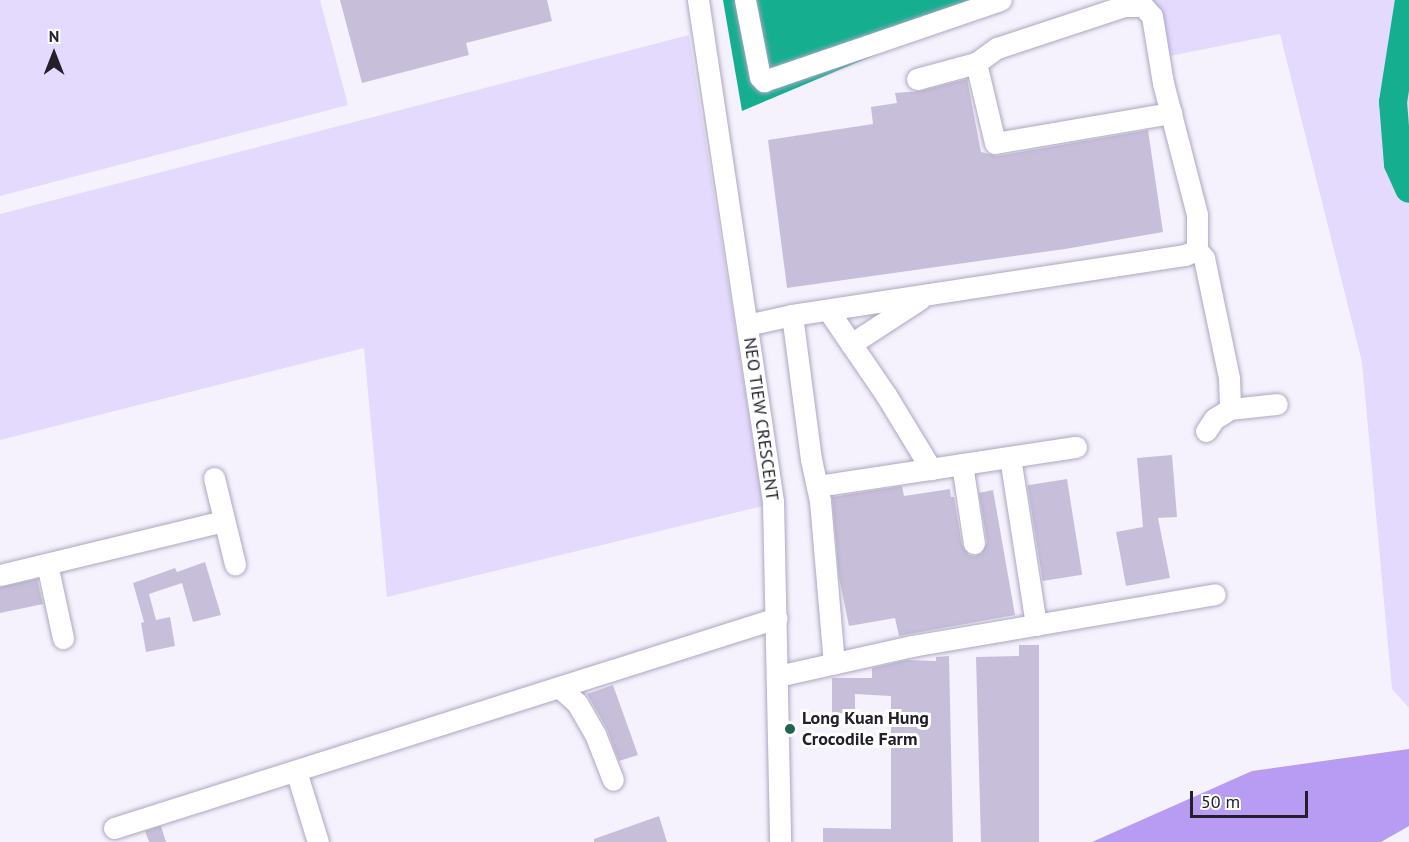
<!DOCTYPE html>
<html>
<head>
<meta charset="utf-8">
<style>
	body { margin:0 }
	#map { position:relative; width:1409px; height:842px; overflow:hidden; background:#f5f2fd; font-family:"PT Sans",sans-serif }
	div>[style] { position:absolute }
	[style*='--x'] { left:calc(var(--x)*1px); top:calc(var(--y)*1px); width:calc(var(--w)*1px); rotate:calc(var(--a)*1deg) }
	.green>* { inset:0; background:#e4dafd }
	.forest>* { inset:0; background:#b89bf2 }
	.water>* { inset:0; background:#15af90 }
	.river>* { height:28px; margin:-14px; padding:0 14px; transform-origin:14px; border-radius:14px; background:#15af90 }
	.building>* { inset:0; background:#c7bfda; transform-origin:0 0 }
	.roads { filter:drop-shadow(0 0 2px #aea6c1) drop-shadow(0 0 2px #aea6c1) }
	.minor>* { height:21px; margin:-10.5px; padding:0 10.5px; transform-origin:10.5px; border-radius:10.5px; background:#fff }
	.dots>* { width:16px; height:16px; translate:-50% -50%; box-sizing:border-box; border:3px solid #fff; border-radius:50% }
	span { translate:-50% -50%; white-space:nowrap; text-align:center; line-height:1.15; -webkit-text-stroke:6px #fff; paint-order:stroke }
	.street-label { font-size:18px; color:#23202b }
	.poi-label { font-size:18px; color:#23202b; font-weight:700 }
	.left { translate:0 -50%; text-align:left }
	.north { position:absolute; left:24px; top:24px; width:60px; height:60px; -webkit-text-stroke:4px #fff; paint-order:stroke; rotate:0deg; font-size:16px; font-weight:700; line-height:24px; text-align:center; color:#23202b }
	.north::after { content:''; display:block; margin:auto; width:21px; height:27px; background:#23202b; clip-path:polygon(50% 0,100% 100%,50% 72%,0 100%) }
	.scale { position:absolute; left:1190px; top:791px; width:118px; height:27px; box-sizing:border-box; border:3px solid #23202b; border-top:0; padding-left:8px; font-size:18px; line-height:21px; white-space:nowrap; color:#23202b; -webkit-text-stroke:4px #fff; paint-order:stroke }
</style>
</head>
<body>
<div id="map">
	<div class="green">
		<i style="clip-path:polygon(0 0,320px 0,348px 105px,0 196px)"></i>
		<i style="clip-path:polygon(1128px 0,1409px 0,1409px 708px,1392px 689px,1362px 362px,1280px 34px,1165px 57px)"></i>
		<i style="clip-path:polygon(689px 35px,763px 506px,387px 597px,364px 348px,0 440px,0 214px)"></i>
	</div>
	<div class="forest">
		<i style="clip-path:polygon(1409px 749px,1409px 826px,1381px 842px,1092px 842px,1252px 771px)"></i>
	</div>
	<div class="water">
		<i style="clip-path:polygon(723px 0,1005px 0,742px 111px)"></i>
	</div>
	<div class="river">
		<i style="--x:1409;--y:0;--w:103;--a:98.9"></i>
		<i style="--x:1393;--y:102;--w:62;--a:85.4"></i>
		<i style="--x:1398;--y:164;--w:27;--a:66"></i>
	</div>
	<div class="building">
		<i style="clip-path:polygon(340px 0,547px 0,552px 21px,466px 43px,469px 55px,362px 83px)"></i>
		<i style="clip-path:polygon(967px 79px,981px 152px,997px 156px,1148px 130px,1163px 232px,1065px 249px,787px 288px,768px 140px,873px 124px,871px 107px,897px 103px,895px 93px,920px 91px)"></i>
		<i style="clip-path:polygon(1172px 455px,1177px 517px,1158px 518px,1170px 578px,1126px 586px,1116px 532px,1143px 527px,1137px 458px)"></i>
		<i style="left:1067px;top:479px;width:97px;height:40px;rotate:81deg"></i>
		<i style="clip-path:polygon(902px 486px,904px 496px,950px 489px,951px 497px,954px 497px,962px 545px,969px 555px,975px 556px,982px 553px,987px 542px,979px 493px,993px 490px,1015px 615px,899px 636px,895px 618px,849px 626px,839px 577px,832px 497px)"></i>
		<i style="clip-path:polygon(205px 562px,221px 615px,193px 622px,182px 583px,149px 594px,156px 620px,170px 617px,175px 646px,146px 652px,141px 623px,144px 622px,133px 583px,175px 568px,177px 572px)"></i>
		<i style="clip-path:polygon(37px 579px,43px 604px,0 613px,0 587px)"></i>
		<i style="clip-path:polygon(1019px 645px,1039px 645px,1039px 842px,981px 842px,976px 657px,1019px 656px)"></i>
		<i style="clip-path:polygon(949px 656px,953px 842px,823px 842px,823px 828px,891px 829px,891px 696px,855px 694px,855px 714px,832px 714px,832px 678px,872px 678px,872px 668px,907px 660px,936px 661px,936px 657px)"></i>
		<i style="clip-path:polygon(613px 685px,638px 755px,619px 761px,607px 729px,587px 694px)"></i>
		<i style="clip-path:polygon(659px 816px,667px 842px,594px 842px,594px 839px)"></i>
		<i style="clip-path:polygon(161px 826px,166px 842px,149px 842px,145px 831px)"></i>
	</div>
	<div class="roads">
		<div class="minor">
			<i style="--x:698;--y:0;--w:507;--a:81.49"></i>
			<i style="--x:773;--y:501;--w:341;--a:88.8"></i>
			<i style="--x:745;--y:0;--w:78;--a:79"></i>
			<i style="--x:760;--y:77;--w:6;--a:45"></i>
			<i style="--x:764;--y:81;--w:250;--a:-18.9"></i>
			<i style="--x:976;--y:63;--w:82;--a:76.6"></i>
			<i style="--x:995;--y:143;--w:179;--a:-9.7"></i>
			<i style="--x:917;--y:79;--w:61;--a:-15.2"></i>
			<i style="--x:976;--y:63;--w:26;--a:-36"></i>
			<i style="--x:997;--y:48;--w:134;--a:-18.3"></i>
			<i style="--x:1124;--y:6;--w:19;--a:0"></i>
			<i style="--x:1143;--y:6;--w:13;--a:48"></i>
			<i style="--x:1152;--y:16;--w:68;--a:80.7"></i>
			<i style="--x:1163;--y:83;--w:135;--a:75.5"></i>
			<i style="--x:1197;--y:214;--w:36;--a:90"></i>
			<i style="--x:1197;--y:250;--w:11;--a:49"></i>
			<i style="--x:1204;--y:258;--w:123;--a:78.2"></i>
			<i style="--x:1229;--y:378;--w:31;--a:88"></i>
			<i style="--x:828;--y:310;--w:103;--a:55.7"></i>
			<i style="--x:886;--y:395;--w:87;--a:58.7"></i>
			<i style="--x:792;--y:315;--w:145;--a:82.5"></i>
			<i style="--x:811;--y:459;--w:43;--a:77.9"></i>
			<i style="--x:820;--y:501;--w:163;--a:85.1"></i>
			<i style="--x:747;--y:325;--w:46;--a:-12.5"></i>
			<i style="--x:792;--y:315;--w:398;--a:-8.7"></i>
			<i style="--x:1185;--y:255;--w:13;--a:-23"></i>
			<i style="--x:851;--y:344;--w:82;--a:-33.1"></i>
			<i style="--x:1206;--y:431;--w:14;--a:-56"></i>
			<i style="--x:1214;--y:419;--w:19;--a:-32"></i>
			<i style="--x:1230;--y:409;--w:47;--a:-6.1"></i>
			<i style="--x:1010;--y:457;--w:170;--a:81.2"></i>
			<i style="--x:962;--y:464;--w:80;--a:81.4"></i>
			<i style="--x:214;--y:478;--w:89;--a:76.3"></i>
			<i style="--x:817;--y:486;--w:262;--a:-8.6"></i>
			<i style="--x:47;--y:564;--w:76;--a:77.8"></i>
			<i style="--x:0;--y:575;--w:230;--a:-13.6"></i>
			<i style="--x:778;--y:676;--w:137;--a:-12.6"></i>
			<i style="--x:912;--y:646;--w:307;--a:-9.7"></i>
			<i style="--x:559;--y:687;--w:24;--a:42"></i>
			<i style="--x:577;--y:703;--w:36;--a:60"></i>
			<i style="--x:595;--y:734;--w:49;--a:68.6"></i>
			<i style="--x:296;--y:771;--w:74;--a:72.8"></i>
			<i style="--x:114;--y:828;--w:695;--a:-17.58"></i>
		</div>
	</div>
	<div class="dots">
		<i style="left:790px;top:729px;background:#226453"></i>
	</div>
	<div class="street-label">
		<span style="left:761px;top:419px;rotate:82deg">NEO TIEW CRESCENT</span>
	</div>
	<div class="poi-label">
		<span class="left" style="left:802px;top:729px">Long Kuan Hung<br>Crocodile Farm</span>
	</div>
	<div class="north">N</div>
	<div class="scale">50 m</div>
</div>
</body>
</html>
